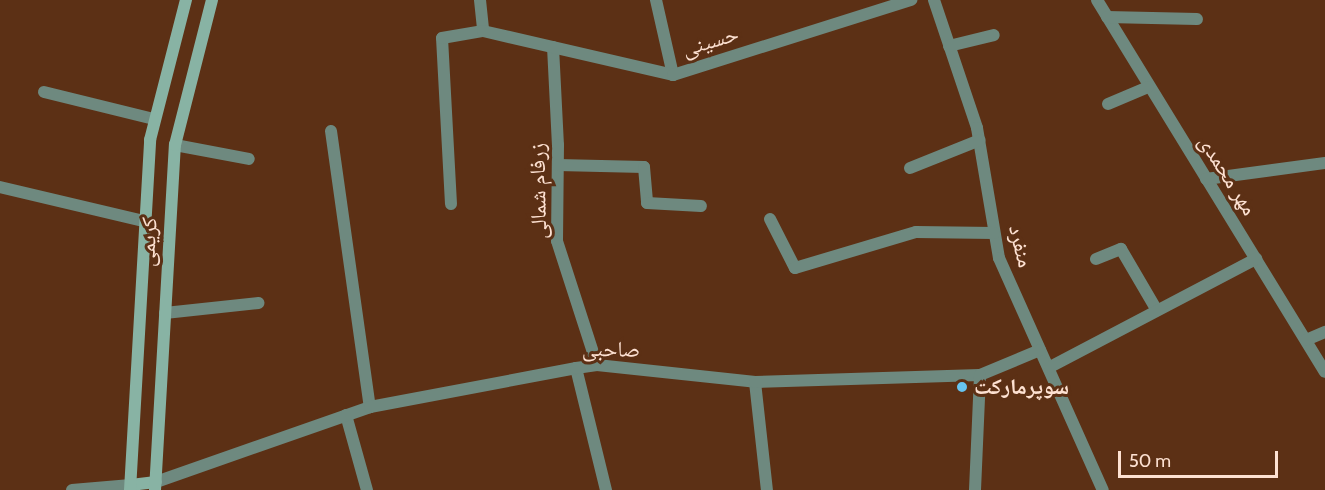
<!DOCTYPE html>
<html>
<head>
<meta charset="utf-8">
<style>
	body { margin:0 }
	#map { position:relative; width:1325px; height:490px; overflow:hidden; background:#5c3015; font-family:Cabin,"Noto Naskh Arabic",sans-serif }
	div>[style] { position:absolute }
	[style*='--x'] { left:calc(var(--x)*1px); top:calc(var(--y)*1px); width:calc(var(--w)*1px); rotate:calc(var(--a)*1deg) }
	.minor>* { height:12px; margin:-6px; padding:0 6px; transform-origin:6px; border-radius:6px; background:#6e897f }
	.secondary>* { height:12px; margin:-6px; padding:0 6px; transform-origin:6px; border-radius:6px; background:#88b3a4 }
	.dots>* { width:16px; height:16px; translate:-50% -50%; box-sizing:border-box; border:3px solid #5c3015; border-radius:50% }
	span { translate:-50% -50%; white-space:nowrap; text-align:center; line-height:1.15; -webkit-text-stroke:6px #5c3015; paint-order:stroke }
	.street-label { font-size:22px; color:#fde1d2 }
	.poi-label { font-size:22px; color:#fde1d2; font-weight:700 }
	.left { translate:0 -50%; text-align:left }
	.scale { position:absolute; left:1118px; top:451px; width:160px; height:27px; box-sizing:border-box; border:3px solid #fde1d2; border-top:0; padding-left:8px; font-size:18px; line-height:21px; white-space:nowrap; color:#fde1d2; -webkit-text-stroke:4px #5c3015; paint-order:stroke }
</style>
</head>
<body>
<div id="map">
	<div class="minor">
		<i style="--x:480;--y:0;--w:31;--a:84"></i>
		<i style="--x:656;--y:0;--w:77;--a:77.2"></i>
		<i style="--x:934;--y:0;--w:135;--a:71.4"></i>
		<i style="--x:977;--y:128;--w:132;--a:80.4"></i>
		<i style="--x:999;--y:258;--w:254;--a:65.9"></i>
		<i style="--x:1097;--y:0;--w:436;--a:58.5"></i>
		<i style="--x:1107;--y:17;--w:90;--a:1.3"></i>
		<i style="--x:949;--y:46;--w:46;--a:-13.7"></i>
		<i style="--x:553;--y:47;--w:98;--a:87.1"></i>
		<i style="--x:558;--y:145;--w:96;--a:90.6"></i>
		<i style="--x:557;--y:241;--w:130;--a:72.1"></i>
		<i style="--x:44;--y:92;--w:113;--a:13.8"></i>
		<i style="--x:1108;--y:104;--w:43;--a:-23"></i>
		<i style="--x:331;--y:131;--w:279;--a:82"></i>
		<i style="--x:175;--y:145;--w:75;--a:10.7"></i>
		<i style="--x:558;--y:165;--w:86;--a:1.3"></i>
		<i style="--x:644;--y:167;--w:36;--a:85"></i>
		<i style="--x:647;--y:203;--w:54;--a:3.2"></i>
		<i style="--x:910;--y:168;--w:75;--a:-21.8"></i>
		<i style="--x:1206;--y:179;--w:120;--a:-7.7"></i>
		<i style="--x:0;--y:187;--w:148;--a:13.3"></i>
		<i style="--x:451;--y:204;--w:166;--a:-93.1"></i>
		<i style="--x:442;--y:38;--w:42;--a:-9.7"></i>
		<i style="--x:483;--y:31;--w:195;--a:13"></i>
		<i style="--x:673;--y:75;--w:250;--a:-17.5"></i>
		<i style="--x:770;--y:219;--w:55;--a:63"></i>
		<i style="--x:795;--y:268;--w:126;--a:-16.6"></i>
		<i style="--x:916;--y:232;--w:78;--a:0.7"></i>
		<i style="--x:1096;--y:259;--w:27;--a:-22"></i>
		<i style="--x:1121;--y:249;--w:69;--a:59.7"></i>
		<i style="--x:165;--y:313;--w:94;--a:-6.1"></i>
		<i style="--x:1306;--y:340;--w:21;--a:-23"></i>
		<i style="--x:1050;--y:367;--w:233;--a:-27.7"></i>
		<i style="--x:576;--y:368;--w:126;--a:76.2"></i>
		<i style="--x:755;--y:382;--w:109;--a:83.7"></i>
		<i style="--x:346;--y:415;--w:78;--a:74.4"></i>
		<i style="--x:156;--y:482;--w:227;--a:-19.3"></i>
		<i style="--x:370;--y:407;--w:210;--a:-10.7"></i>
		<i style="--x:576;--y:368;--w:21;--a:-8"></i>
		<i style="--x:597;--y:365;--w:159;--a:6.1"></i>
		<i style="--x:755;--y:382;--w:225;--a:-1.8"></i>
		<i style="--x:980;--y:375;--w:65;--a:-22.6"></i>
		<i style="--x:72;--y:490;--w:59;--a:-4.8"></i>
		<i style="--x:975;--y:490;--w:115;--a:-87.5"></i>
	</div>
	<div class="secondary">
		<i style="--x:131;--y:485;--w:25;--a:-7"></i>
		<i style="--x:130;--y:490;--w:351;--a:-86.7"></i>
		<i style="--x:150;--y:140;--w:145;--a:-75.6"></i>
		<i style="--x:155;--y:490;--w:346;--a:-86.7"></i>
		<i style="--x:175;--y:145;--w:150;--a:-75.7"></i>
	</div>
	<div class="dots">
		<i style="left:962px;top:387px;background:#67c4f0"></i>
	</div>
	<div class="street-label">
		<span style="left:710px;top:41px;rotate:-17deg">حسینی</span>
		<span style="left:1228px;top:175px;rotate:58deg">مهر محمدی</span>
		<span style="left:538px;top:191px;rotate:-91deg">زرفام شمالی</span>
		<span style="left:148px;top:242px;rotate:-87deg">کریمی</span>
		<span style="left:1021px;top:246px;rotate:76deg">منفرد</span>
		<span style="left:611px;top:349px;rotate:1deg">صاحبی</span>
	</div>
	<div class="poi-label">
		<span class="left" style="left:974px;top:387px">سوپرمارکت</span>
	</div>
	<div class="scale">50 m</div>
</div>
</body>
</html>
